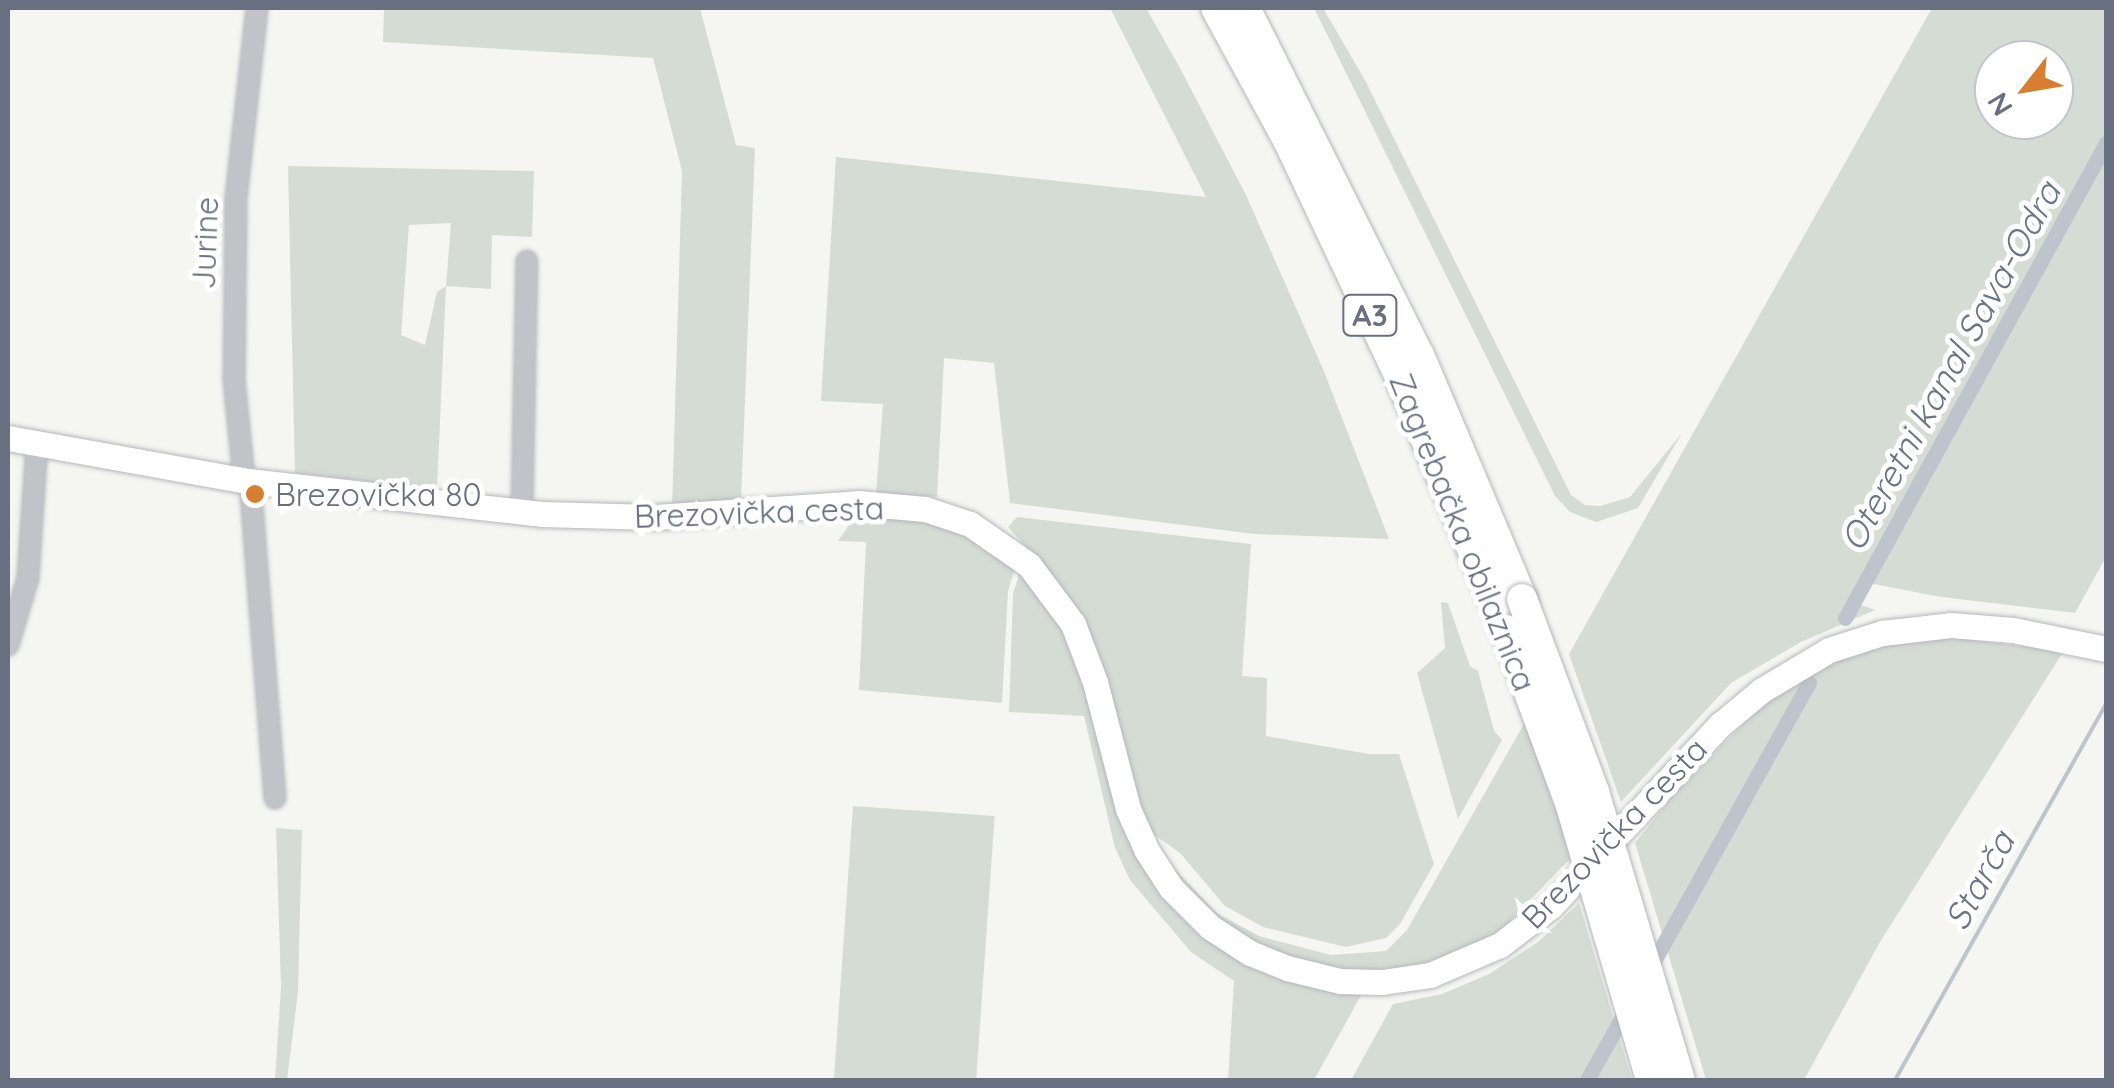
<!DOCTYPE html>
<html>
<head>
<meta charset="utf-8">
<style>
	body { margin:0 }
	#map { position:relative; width:2114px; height:1088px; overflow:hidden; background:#f5f6f2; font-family:Quicksand,sans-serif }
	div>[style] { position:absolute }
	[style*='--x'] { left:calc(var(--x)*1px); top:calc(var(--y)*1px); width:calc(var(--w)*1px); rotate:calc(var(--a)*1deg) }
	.green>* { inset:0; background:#d5dcd4; transform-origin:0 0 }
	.stream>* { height:4px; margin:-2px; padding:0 2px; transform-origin:2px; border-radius:2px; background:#bec4cb }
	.canal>* { height:15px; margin:-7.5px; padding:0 7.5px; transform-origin:7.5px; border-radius:7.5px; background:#bec4cb }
	.roads { filter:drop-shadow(0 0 2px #b5b7bb) drop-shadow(0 0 2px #b5b7bb) }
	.minor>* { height:20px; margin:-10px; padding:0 10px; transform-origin:10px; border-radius:10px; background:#c1c3c8 }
	.major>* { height:25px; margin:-12.5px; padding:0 12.5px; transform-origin:12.5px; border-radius:12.5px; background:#fff }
	.highway>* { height:30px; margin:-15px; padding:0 15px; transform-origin:15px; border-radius:15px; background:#fff }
	.bridges { filter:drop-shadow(0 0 2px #b4b6ba) drop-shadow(0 0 2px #b4b6ba) }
	.highway-bridge>* { height:30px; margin:-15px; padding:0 15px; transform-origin:15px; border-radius:15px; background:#fff }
	.dots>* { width:28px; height:28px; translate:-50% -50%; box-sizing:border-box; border:5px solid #fff; border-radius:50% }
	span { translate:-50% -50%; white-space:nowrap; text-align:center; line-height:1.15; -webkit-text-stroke:10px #fff; paint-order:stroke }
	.shield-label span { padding:2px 8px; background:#fff; border:2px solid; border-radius:8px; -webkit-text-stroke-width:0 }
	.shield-label { font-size:30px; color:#676f81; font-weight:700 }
	.street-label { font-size:32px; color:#676f81 }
	.poi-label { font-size:32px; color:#676f81 }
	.left { translate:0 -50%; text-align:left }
	.water-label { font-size:35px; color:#687685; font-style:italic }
	.frame { position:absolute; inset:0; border:10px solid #676f81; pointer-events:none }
	.north { position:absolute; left:1974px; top:40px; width:100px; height:100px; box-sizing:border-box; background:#fff; border:2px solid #c2c5cd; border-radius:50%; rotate:239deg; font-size:28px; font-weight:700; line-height:40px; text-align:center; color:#676f81 }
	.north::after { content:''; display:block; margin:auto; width:35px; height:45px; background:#d77e31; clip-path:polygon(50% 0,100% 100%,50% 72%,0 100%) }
</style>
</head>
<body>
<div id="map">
	<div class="green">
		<i style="clip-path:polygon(384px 8px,700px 8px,736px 145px,755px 148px,741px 501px,672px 509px,682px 171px,653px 58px,383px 42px)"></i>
		<i style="clip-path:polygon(1110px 8px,1146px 8px,1180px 68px,1246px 195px,1323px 369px,1389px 539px,1254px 534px,1010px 503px,994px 363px,944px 358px,937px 497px,876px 493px,883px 404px,821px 401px,836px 157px,1206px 197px)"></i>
		<i style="clip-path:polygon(1314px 8px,1323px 8px,1366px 82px,1571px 495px,1585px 505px,1600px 506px,1630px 497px,1682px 433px,1638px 508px,1596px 522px,1570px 512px,1555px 496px)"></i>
		<i style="clip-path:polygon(evenodd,1932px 8px,2106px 8px,2106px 557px,2075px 613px,1941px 597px,1863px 582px,1853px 602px,1875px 610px,1801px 642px,1731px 683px,1621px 802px,1569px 654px,1932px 8px,1994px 60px,2054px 60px,2054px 120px,1994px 120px,1994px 60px)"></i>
		<i style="clip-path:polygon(evenodd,288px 166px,534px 171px,532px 237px,492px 235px,491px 289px,446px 286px,437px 489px,295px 473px,288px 166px,451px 223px,446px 286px,437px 292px,425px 345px,401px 335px,409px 225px,451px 223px)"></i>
		<i style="clip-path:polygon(866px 513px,945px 524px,1016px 565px,1008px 591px,1002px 703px,859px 690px,866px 542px,838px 541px,853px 519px)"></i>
		<i style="clip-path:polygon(1017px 517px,1251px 544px,1242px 676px,1267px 678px,1266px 736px,1369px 754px,1399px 754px,1434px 864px,1400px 924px,1386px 938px,1346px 947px,1263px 927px,1225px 906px,1180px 853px,1149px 831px,1136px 804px,1080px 616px,1061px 586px,1008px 527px)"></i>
		<i style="clip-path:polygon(1021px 569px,1060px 619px,1178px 909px,1363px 992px,1314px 1080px,1228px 1080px,1234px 981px,1191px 952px,1130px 880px,1115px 848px,1084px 716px,1009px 712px,1013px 593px)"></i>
		<i style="clip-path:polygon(1441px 602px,1448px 603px,1470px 666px,1478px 671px,1494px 731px,1502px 740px,1458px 819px,1417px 673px,1445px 648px)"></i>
		<i style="clip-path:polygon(1952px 637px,2063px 652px,1880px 942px,1804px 1080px,1706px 1080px,1635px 843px,1676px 792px,1765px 702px,1835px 660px,1880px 645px)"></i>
		<i style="clip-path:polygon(1525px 722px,1572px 857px,1494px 937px,1476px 948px,1404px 971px,1339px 971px,1282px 957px,1233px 931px,1188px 894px,1167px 861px,1218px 914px,1259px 936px,1331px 955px,1386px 951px,1407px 930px)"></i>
		<i style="left:853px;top:806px;width:142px;height:274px;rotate:4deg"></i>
		<i style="clip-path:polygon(276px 828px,302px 830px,298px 992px,287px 1080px,275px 1080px,281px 987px)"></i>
		<i style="clip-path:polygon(1579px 903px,1632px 1080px,1351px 1080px,1393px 1004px,1442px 994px,1489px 974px,1538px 942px)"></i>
	</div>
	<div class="stream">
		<i style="--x:1895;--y:1080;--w:431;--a:-60.7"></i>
	</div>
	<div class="canal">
		<i style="--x:1845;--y:618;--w:542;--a:-61.21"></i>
		<i style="--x:1650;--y:968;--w:327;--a:-60.9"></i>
		<i style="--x:1587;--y:1080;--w:86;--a:-60.8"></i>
	</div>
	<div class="roads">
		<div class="minor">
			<i style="--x:257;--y:8;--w:190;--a:96.3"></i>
			<i style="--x:236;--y:197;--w:183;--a:90.6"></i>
			<i style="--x:234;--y:380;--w:88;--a:84.2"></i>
			<i style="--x:243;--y:468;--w:26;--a:72"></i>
			<i style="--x:251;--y:493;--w:306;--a:85.5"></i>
			<i style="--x:522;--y:512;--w:251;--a:-88.9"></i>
			<i style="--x:8;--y:645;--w:70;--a:-73.4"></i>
			<i style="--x:28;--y:578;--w:135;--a:-86.2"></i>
		</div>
		<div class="major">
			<i style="--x:8;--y:438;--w:244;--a:10.2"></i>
			<i style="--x:248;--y:481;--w:295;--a:6.4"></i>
			<i style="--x:541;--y:514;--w:114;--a:1.5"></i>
			<i style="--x:655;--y:517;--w:203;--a:-3.9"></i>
			<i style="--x:858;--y:503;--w:67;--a:5.1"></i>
			<i style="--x:925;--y:509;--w:47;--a:18.4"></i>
			<i style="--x:970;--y:524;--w:72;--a:34.8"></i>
			<i style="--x:1029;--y:565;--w:74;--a:53.3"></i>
			<i style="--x:1073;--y:624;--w:62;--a:69.2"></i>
			<i style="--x:1095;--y:682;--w:131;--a:75.4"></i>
			<i style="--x:1128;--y:809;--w:46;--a:65.7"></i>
			<i style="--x:1147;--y:851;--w:44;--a:57"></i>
			<i style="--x:1171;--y:888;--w:55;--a:45"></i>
			<i style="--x:1210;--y:927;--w:48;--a:33"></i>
			<i style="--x:1250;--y:953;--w:40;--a:22"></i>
			<i style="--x:1287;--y:968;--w:55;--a:13.8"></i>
			<i style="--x:1340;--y:981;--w:42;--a:1.4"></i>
			<i style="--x:1382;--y:982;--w:49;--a:-8.3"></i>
			<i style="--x:1430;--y:975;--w:76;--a:-23.2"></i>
			<i style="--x:1500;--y:945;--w:64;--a:-37.4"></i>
			<i style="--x:1551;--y:906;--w:249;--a:-47"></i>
			<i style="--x:1721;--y:724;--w:53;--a:-39.7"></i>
			<i style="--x:1762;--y:690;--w:78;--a:-30.8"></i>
			<i style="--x:1829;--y:650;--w:56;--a:-17.8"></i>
			<i style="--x:1882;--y:633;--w:69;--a:-6.6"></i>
			<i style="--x:1951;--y:625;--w:62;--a:4.6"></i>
			<i style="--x:2013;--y:630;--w:95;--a:11.5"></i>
		</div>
		<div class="highway">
			<i style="--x:1216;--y:8;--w:150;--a:61.4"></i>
			<i style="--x:1288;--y:140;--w:252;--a:64.7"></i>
			<i style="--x:1396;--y:368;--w:284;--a:67.2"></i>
			<i style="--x:1245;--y:8;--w:388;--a:63.4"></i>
			<i style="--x:1419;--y:355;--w:265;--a:67.1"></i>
		</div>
	</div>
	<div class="bridges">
		<div class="highway-bridge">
			<i style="--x:1522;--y:599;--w:206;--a:69.5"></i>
			<i style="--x:1594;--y:792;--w:301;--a:73.4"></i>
			<i style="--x:1506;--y:630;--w:188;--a:69.7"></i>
			<i style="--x:1571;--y:806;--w:285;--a:73.7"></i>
		</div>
	</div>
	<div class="dots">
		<i style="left:255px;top:494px;background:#d77e31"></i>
	</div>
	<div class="shield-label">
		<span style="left:1370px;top:315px">A3</span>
	</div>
	<div class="street-label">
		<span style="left:205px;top:243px;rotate:-88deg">Jurine</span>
		<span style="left:759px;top:512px;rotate:-2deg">Brezovička cesta</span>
		<span style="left:1463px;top:532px;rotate:68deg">Zagrebačka obilaznica</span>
		<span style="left:1614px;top:833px;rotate:-46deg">Brezovička cesta</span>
	</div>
	<div class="poi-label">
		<span class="left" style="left:275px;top:494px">Brezovička 80</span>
	</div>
	<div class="water-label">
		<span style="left:1950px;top:366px;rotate:-61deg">Oteretni kanal Sava-Odra</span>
		<span style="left:1979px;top:880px;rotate:-61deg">Starča</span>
	</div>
	<div class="frame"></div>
	<div class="north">N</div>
</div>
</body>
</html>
